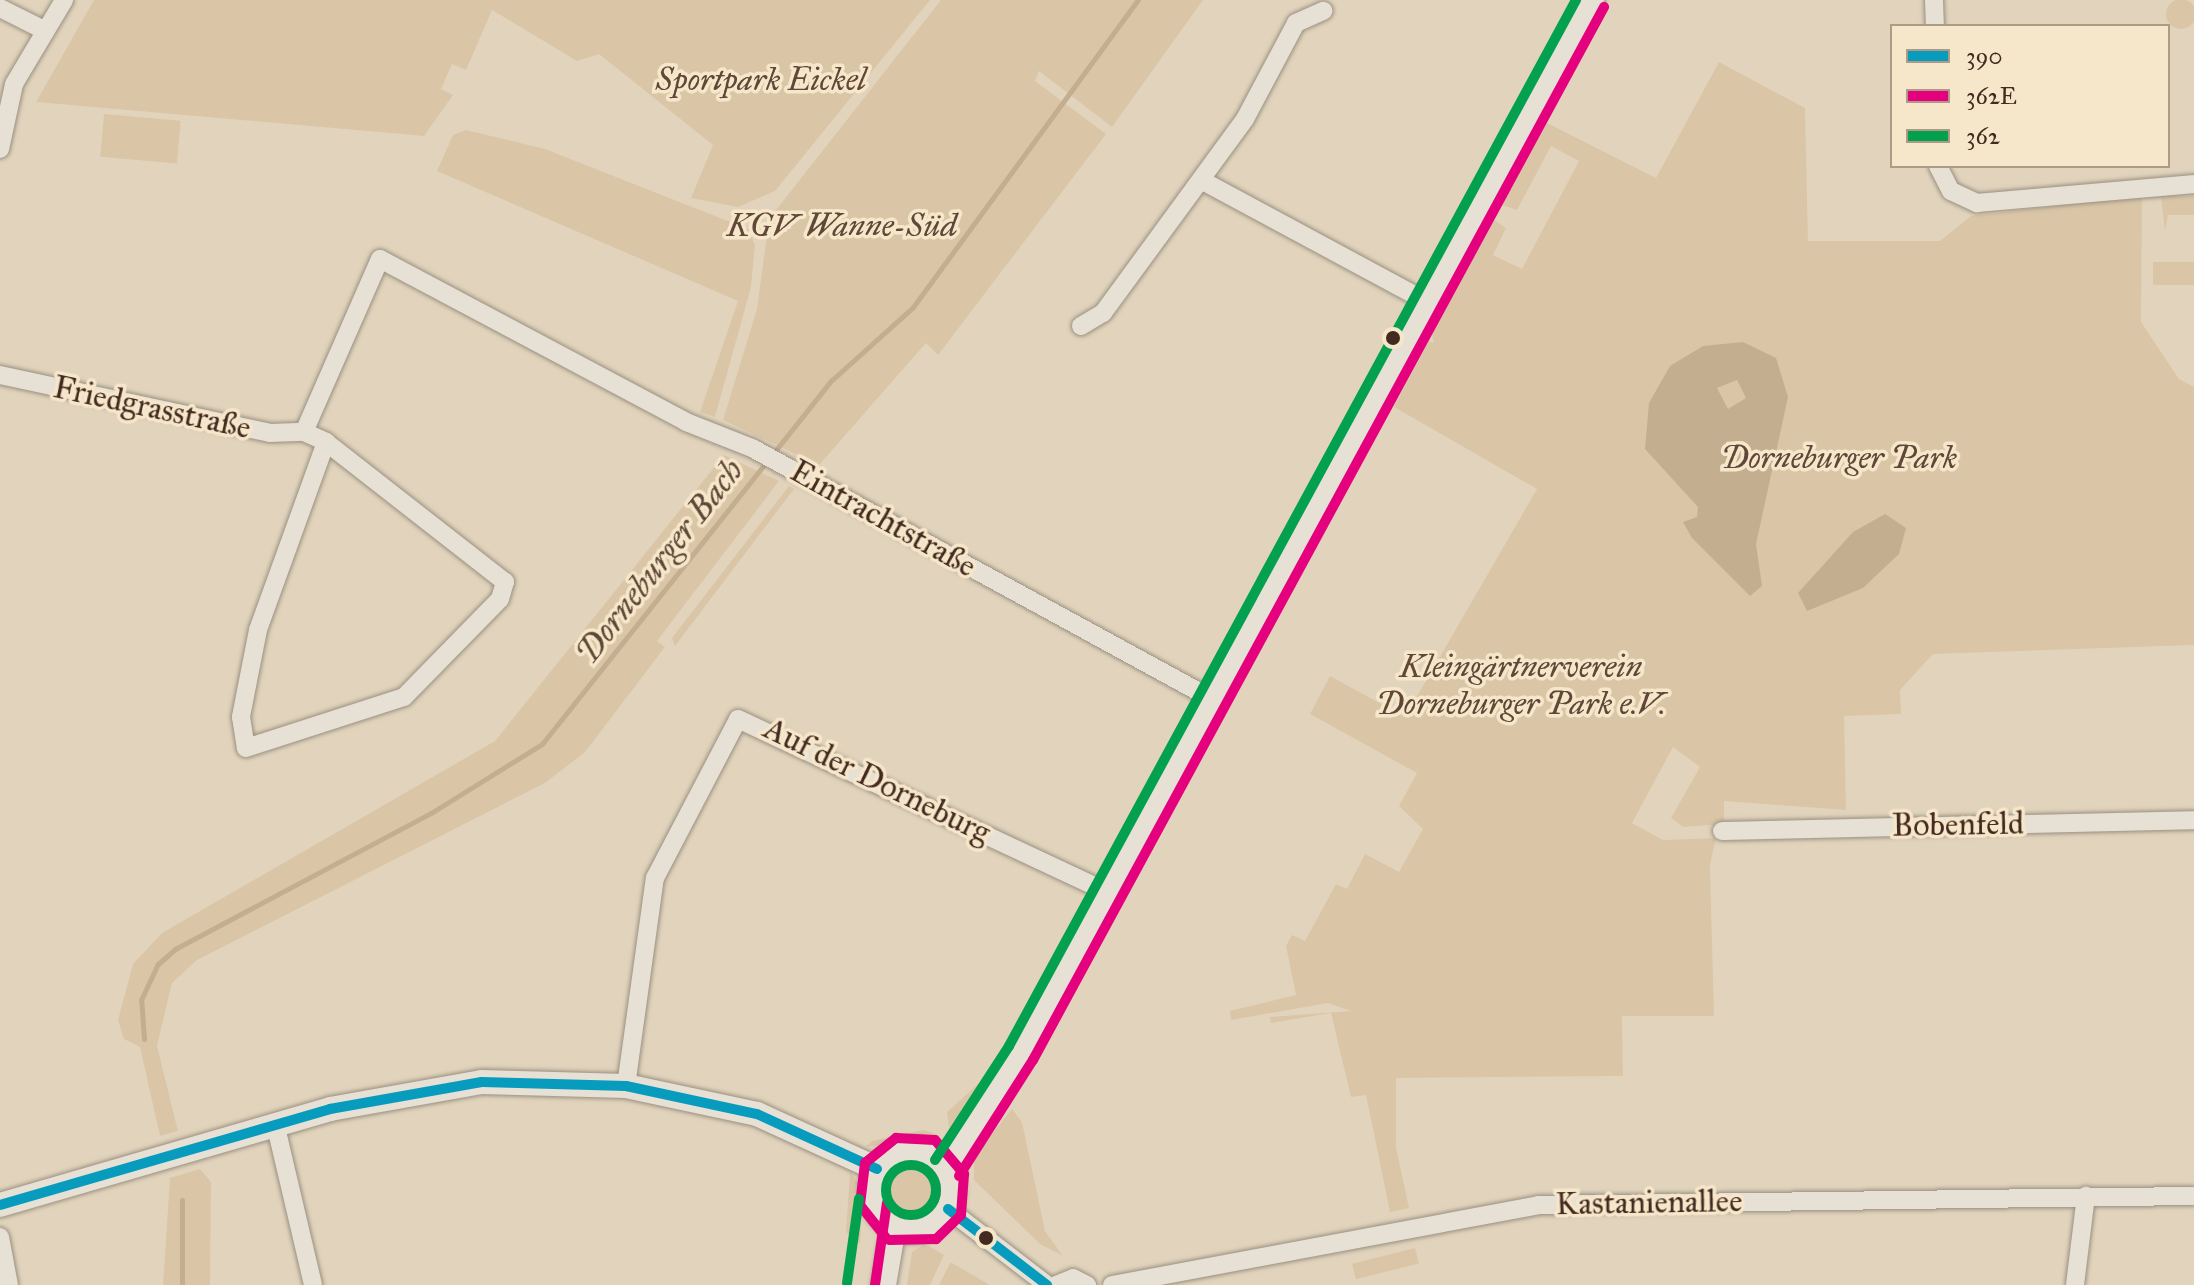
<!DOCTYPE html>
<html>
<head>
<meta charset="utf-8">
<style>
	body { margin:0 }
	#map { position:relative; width:2194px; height:1285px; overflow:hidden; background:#e2d4bc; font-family:"IM FELL Great Primer",serif }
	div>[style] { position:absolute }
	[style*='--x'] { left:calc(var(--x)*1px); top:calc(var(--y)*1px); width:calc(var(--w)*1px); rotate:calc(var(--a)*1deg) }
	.green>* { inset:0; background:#dac6a7; transform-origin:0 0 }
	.round { border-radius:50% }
	.water>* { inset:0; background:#c3ae90 }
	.stream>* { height:5px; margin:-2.5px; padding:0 2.5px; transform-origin:2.5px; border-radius:2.5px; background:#c3ae90 }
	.roads { filter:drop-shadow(0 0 2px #9a9081) drop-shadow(0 0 2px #9a9081) }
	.street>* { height:18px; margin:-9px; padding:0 9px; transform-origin:9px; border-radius:9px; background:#e7e0d4 }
	.secondary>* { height:24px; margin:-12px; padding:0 12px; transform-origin:12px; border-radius:12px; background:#e7e0d4 }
	.secondary>.ring { margin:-12px; padding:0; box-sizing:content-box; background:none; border:24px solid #e7e0d4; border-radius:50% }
	.bus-1>* { height:10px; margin:-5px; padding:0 5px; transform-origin:5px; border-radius:5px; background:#079cbd }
	.bus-2>* { height:10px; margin:-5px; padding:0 5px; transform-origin:5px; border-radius:5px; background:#e5007d }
	.bus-3>* { height:10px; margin:-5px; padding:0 5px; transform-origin:5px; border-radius:5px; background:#03a04f }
	.bus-3>.ring { margin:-5px; padding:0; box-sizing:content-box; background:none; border:10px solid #03a04f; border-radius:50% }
	.dots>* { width:22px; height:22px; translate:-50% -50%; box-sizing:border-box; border:4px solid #f6e6ca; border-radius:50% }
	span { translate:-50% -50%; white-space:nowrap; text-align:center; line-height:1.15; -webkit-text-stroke:7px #f6e6ca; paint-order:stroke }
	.park-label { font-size:32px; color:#604737; font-style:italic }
	.street-label { font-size:32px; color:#432a20 }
	.water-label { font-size:34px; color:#604737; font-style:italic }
	.legend { position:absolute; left:1890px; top:24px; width:280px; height:144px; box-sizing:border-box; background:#f6e6ca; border:2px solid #ae9b86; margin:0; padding:10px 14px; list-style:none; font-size:24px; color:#432a20 }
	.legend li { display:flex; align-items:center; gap:16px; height:40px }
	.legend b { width:40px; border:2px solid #ae9b86 }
</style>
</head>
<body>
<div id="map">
	<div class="green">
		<i class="round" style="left:2166px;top:-1px;width:30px;height:30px"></i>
		<i style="clip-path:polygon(94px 0,930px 0,775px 191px,738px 207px,691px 198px,713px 145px,599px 54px,577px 61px,492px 10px,466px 70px,452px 64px,441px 89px,453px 95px,424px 136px,36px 102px)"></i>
		<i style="clip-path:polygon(941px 0,1203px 0,1112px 127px,1039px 71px,1035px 81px,1106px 134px,938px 355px,926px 343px,819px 465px,723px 420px,757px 309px,769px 219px)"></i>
		<i style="clip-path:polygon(1719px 62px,1805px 108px,1808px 241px,1940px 241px,1971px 216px,2142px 196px,2141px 322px,2179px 379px,2194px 387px,2194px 645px,1933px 654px,1900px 690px,1901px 714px,1844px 716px,1846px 810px,1724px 801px,1724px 824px,1683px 827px,1671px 818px,1700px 767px,1673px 747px,1632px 823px,1663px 840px,1716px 838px,1710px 865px,1714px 1016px,1622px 1016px,1623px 1076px,1396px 1078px,1396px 1147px,1409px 1208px,1390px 1212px,1366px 1095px,1351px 1097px,1331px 1013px,1271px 1023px,1270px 1017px,1351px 1011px,1328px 1003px,1231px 1020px,1230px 1011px,1296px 995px,1286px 946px,1292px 935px,1305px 941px,1336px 884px,1347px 889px,1365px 854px,1399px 872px,1423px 829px,1399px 806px,1417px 773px,1310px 714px,1330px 676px,1405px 717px,1537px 489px,1394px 407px,1429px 341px,1434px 343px,1432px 334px,1494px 220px,1506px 228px,1493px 255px,1522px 269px,1579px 161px,1551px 146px,1517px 210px,1502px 205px,1547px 123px,1656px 178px)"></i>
		<i style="left:104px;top:114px;width:77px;height:43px;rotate:5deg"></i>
		<i style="clip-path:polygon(466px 130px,545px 149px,748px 229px,755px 245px,751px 287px,715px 417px,700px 412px,738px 301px,437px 171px,453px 135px)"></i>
		<i style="clip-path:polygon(2161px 196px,2194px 196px,2194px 215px,2168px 215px,2165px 231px)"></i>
		<i style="left:2153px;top:262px;width:41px;height:23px"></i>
		<i style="clip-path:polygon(724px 455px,779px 481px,657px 641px,665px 647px,585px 752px,545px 783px,197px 960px,172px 983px,157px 1046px,178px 1131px,160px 1136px,140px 1047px,124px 1039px,118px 1020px,133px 964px,162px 933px,495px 741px)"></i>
		<i style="clip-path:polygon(789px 486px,794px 489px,675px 646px,672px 638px)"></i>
		<i style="clip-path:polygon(978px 1084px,984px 1086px,949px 1128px,947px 1112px)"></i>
		<i style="clip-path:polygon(1012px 1109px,1022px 1122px,1045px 1231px,1063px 1256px,1040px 1244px,974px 1180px,974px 1156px)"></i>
		<i style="clip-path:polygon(924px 1130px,941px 1136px,865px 1147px,872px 1141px)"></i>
		<i class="round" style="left:883px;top:1162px;width:56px;height:56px"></i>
		<i style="clip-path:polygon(200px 1169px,211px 1182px,210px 1285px,163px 1285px,170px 1178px)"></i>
		<i style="clip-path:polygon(850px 1172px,863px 1189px,860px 1244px,846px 1232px)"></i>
		<i style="clip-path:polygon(925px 1244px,944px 1255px,930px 1285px,907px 1285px,912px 1252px)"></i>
		<i style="left:1415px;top:1248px;width:16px;height:65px;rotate:76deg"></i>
		<i style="clip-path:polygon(950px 1263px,952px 1263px,990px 1285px,939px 1285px)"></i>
	</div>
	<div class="water">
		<i style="clip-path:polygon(evenodd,1743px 342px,1776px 358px,1788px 397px,1756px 544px,1762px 586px,1750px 596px,1692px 538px,1683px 522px,1697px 517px,1698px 507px,1645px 449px,1649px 403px,1670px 366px,1703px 346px,1743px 342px,1737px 380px,1746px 398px,1728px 409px,1717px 388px,1737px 380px)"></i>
		<i style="clip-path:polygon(1885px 514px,1906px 528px,1899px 554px,1863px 588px,1807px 611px,1798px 593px,1853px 532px)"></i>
	</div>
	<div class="stream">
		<i style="--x:144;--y:1039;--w:39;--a:-94"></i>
		<i style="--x:141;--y:1000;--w:40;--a:-65"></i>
		<i style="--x:158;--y:964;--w:23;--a:-41"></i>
		<i style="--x:175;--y:949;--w:290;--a:-28"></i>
		<i style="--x:431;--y:813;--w:131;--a:-31.9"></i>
		<i style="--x:542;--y:744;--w:465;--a:-51.5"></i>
		<i style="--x:832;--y:380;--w:109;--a:-42"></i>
		<i style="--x:913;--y:307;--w:381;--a:-53.8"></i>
		<i style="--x:182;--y:1200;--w:85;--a:90"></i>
	</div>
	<div class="roads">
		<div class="street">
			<i style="--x:1934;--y:0;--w:26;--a:88"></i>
			<i style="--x:0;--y:8;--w:51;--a:26.6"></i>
			<i style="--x:0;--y:149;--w:66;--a:-77.8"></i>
			<i style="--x:14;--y:84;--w:98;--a:-59.2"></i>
			<i style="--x:1938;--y:166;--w:28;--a:63"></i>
			<i style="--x:1951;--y:191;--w:29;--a:25"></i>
			<i style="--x:1977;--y:203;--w:218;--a:-5"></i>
			<i style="--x:1201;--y:180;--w:258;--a:28.3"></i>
			<i style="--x:1081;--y:326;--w:26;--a:-31"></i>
			<i style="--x:1103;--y:313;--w:240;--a:-53.8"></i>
			<i style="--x:1245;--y:119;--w:109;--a:-62"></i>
			<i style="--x:1296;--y:23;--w:30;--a:-24"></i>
			<i style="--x:0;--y:375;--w:276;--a:12.1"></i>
			<i style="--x:270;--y:433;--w:34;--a:-2"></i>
			<i style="--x:304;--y:432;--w:189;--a:-66.3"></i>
			<i style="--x:380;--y:259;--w:347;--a:28"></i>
			<i style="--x:686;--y:422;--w:71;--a:21.5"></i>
			<i style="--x:752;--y:448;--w:524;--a:28.62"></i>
			<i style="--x:304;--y:432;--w:24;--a:24"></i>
			<i style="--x:326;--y:442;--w:200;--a:109.9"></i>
			<i style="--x:258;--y:630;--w:89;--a:101.1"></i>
			<i style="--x:241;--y:717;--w:31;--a:81"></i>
			<i style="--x:246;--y:748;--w:166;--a:-17.9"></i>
			<i style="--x:404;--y:697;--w:137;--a:-45.6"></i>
			<i style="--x:500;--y:599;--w:18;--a:-74"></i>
			<i style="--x:505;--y:582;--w:227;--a:-142"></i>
			<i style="--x:1722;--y:831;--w:472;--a:-1.3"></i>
			<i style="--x:626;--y:1086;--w:210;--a:-82.1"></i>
			<i style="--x:655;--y:878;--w:179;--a:-62.4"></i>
			<i style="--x:738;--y:719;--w:408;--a:25.1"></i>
			<i style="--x:276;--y:1127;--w:162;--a:76.8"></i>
			<i style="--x:948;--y:1209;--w:125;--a:37.5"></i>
			<i style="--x:0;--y:1237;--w:49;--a:79.4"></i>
			<i style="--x:1056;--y:1285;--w:18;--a:-22"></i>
			<i style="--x:1073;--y:1278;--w:16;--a:27"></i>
			<i style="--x:1112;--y:1285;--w:433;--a:-10.6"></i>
			<i style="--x:1538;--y:1205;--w:656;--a:-0.79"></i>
			<i style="--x:2075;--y:1285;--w:90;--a:-83"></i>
		</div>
		<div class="secondary">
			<i class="ring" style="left:871px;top:1149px;width:58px;height:58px"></i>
			<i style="--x:947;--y:1168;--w:137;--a:-57.2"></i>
			<i style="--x:1021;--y:1053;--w:1198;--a:-61.53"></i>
			<i style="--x:0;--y:1205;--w:344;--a:-16.2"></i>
			<i style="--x:330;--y:1109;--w:154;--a:-10.1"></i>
			<i style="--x:482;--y:1082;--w:144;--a:1.6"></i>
			<i style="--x:626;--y:1086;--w:134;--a:12.1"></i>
			<i style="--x:757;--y:1114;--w:132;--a:24.6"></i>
			<i style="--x:884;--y:1285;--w:59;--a:-80.2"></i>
		</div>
	</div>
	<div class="bus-1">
		<i style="--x:0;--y:1205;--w:344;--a:-16.2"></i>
		<i style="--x:330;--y:1109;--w:154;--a:-10.1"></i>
		<i style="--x:482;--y:1082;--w:144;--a:1.6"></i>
		<i style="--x:626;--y:1086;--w:134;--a:12.1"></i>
		<i style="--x:757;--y:1114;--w:132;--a:24.6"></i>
		<i style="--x:948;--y:1209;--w:125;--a:37.5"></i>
	</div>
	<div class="bus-2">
		<i style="--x:959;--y:1176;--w:138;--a:-57.5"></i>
		<i style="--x:1033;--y:1060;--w:1198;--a:-61.53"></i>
		<i style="--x:887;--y:1239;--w:43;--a:-128.5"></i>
		<i style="--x:860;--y:1205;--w:42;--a:-83.2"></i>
		<i style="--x:865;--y:1163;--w:40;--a:-39"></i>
		<i style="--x:896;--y:1138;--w:39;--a:3"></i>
		<i style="--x:935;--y:1140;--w:45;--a:49.5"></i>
		<i style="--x:964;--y:1174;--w:41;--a:94.2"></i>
		<i style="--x:961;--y:1215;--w:35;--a:136"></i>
		<i style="--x:936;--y:1239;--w:47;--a:178.8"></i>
		<i style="--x:875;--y:1285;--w:83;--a:-81.7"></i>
	</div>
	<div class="bus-3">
		<i style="--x:935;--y:1160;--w:136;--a:-57"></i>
		<i style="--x:1009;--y:1046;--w:1190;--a:-61.54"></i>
		<i class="ring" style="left:886px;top:1165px;width:40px;height:40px"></i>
		<i style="--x:847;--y:1283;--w:85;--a:-81.9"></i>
	</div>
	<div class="dots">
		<i style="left:1393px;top:338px;background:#432a20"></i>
		<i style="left:986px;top:1238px;background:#432a20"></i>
	</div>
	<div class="park-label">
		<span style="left:761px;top:80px">Sportpark Eickel</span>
		<span style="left:842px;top:226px">KGV Wanne-Süd</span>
		<span style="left:1839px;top:458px">Dorneburger Park</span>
		<span style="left:1521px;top:686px">Kleingärtnerverein<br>Dorneburger Park e.V.</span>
	</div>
	<div class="street-label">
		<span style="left:152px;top:408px;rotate:12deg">Friedgrasstraße</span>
		<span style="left:883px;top:519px;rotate:29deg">Eintrachtstraße</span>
		<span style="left:877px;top:781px;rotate:26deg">Auf der Dorneburg</span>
		<span style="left:1958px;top:825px;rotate:-1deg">Bobenfeld</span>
		<span style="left:1649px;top:1203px;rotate:-1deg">Kastanienallee</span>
	</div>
	<div class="water-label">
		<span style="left:659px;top:561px;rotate:-52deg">Dorneburger Bach</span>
	</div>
	<ul class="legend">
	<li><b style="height:10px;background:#079cbd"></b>390</li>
	<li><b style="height:10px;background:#e5007d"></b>362E</li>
	<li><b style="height:10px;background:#03a04f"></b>362</li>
	</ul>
</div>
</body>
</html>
